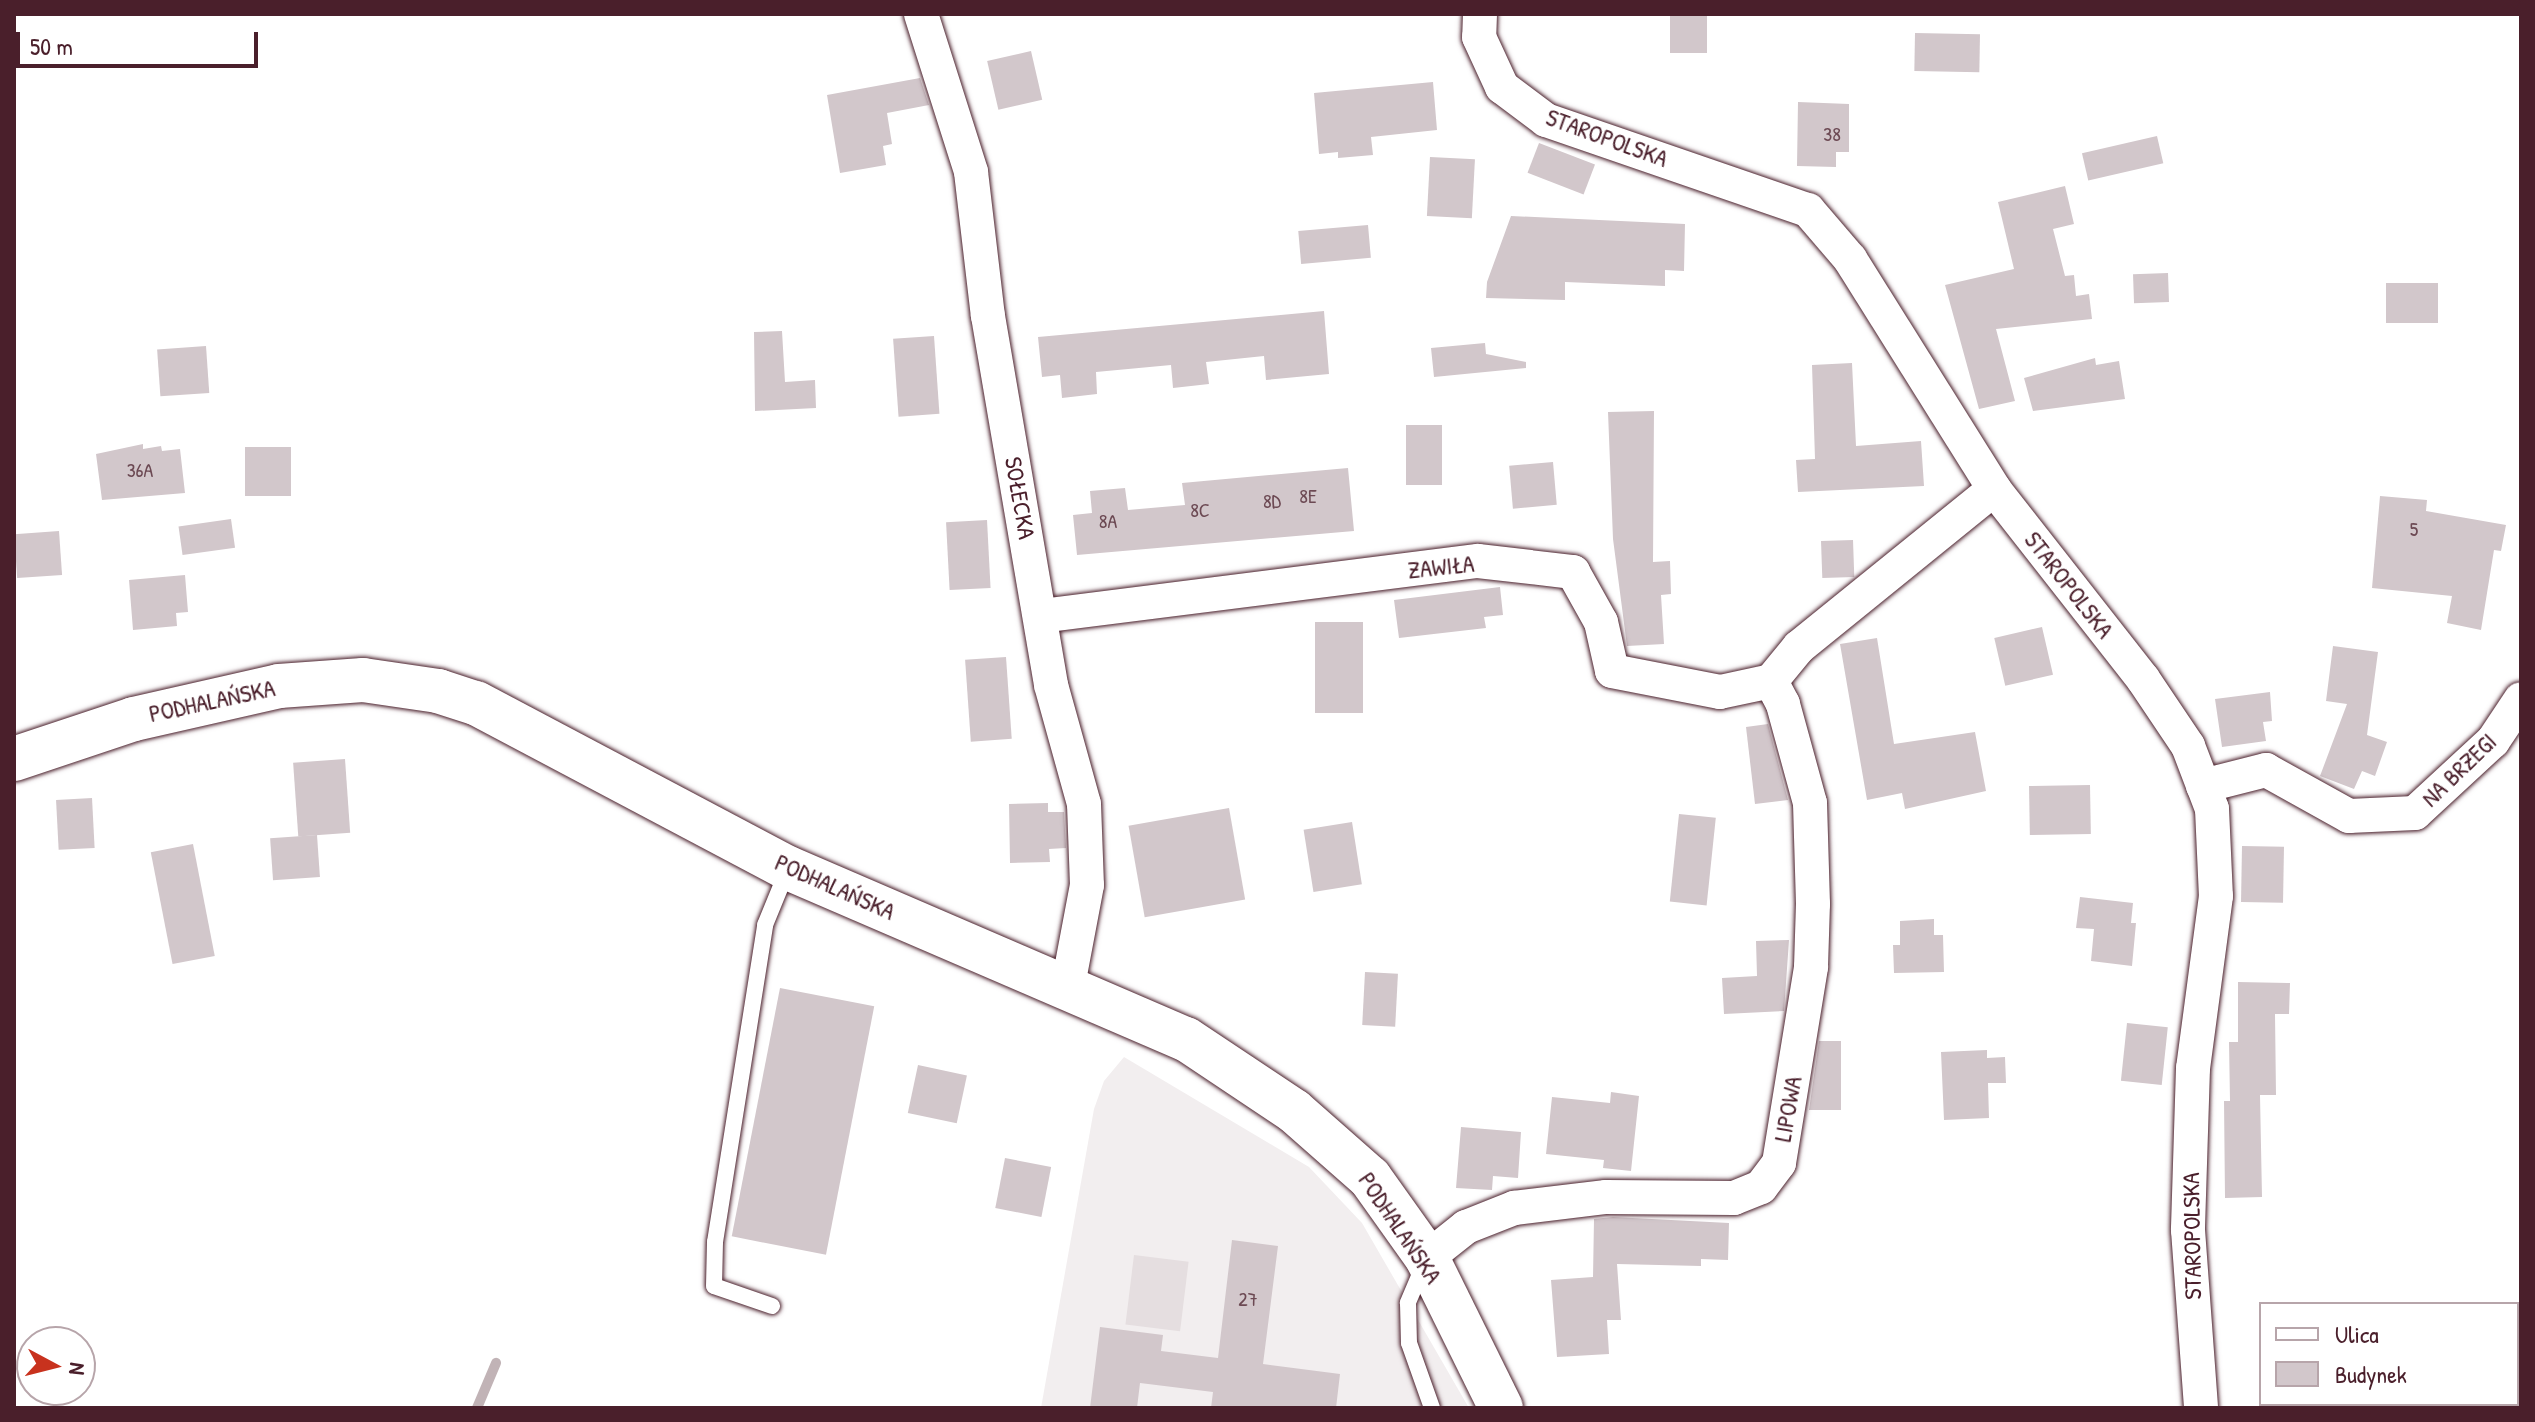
<!DOCTYPE html>
<html>
<head>
<meta charset="utf-8">
<style>
	body { margin:0 }
	#map { position:relative; width:2535px; height:1422px; overflow:hidden; background:#fff; font-family:"Patrick Hand",sans-serif }
	div>[style] { position:absolute }
	[style*='--x'] { left:calc(var(--x)*1px); top:calc(var(--y)*1px); width:calc(var(--w)*1px); rotate:calc(var(--a)*1deg) }
	.built>* { inset:0; background:#f2eeef }
	.green>* { inset:0; background:#e5dee0; transform-origin:0 0 }
	.stream>* { height:10px; margin:-5px; padding:0 5px; transform-origin:5px; border-radius:5px; background:#c1b3b6 }
	.building>* { inset:0; background:#d2c7cb; transform-origin:0 0 }
	.roads { filter:drop-shadow(0 0 2px #4a1f2b) drop-shadow(0 0 2px #4a1f2b) }
	.lane>* { height:16px; margin:-8px; padding:0 8px; transform-origin:8px; border-radius:8px; background:#fff }
	.street>* { height:34px; margin:-17px; padding:0 17px; transform-origin:17px; border-radius:17px; background:#fff }
	.secondary>* { height:44px; margin:-22px; padding:0 22px; transform-origin:22px; border-radius:22px; background:#fff }
	span { translate:-50% -50%; white-space:nowrap; text-align:center; line-height:1.15; -webkit-text-stroke:7px #fff; paint-order:stroke }
	.number-label { font-size:20px; color:#6c4953 }
	.number-label span { -webkit-text-stroke-width:0 }
	.street-label { font-size:24px; color:#4a1f2b }
	.frame { position:absolute; inset:0; border:16px solid #4a1f2b; pointer-events:none }
	.legend { position:absolute; left:2259px; top:1302px; width:260px; height:104px; box-sizing:border-box; background:#fff; border:2px solid #b7a5aa; margin:0; padding:10px 14px; list-style:none; font-size:24px; color:#4a1f2b }
	.legend li { display:flex; align-items:center; gap:16px; height:40px }
	.legend b { width:40px; border:2px solid #b7a5aa }
	.north { position:absolute; left:16px; top:1326px; width:80px; height:80px; box-sizing:border-box; background:#fff; border:2px solid #b7a5aa; border-radius:50%; rotate:97deg; font-size:22px; font-weight:700; line-height:32px; text-align:center; color:#4a1f2b }
	.north::after { content:''; display:block; margin:auto; width:28px; height:36px; background:#c8321e; clip-path:polygon(50% 0,100% 100%,50% 72%,0 100%) }
	.scale { position:absolute; left:16px; top:32px; width:242px; height:36px; box-sizing:border-box; border:4px solid #4a1f2b; border-top:0; padding-left:10px; font-size:24px; line-height:28px; white-space:nowrap; color:#4a1f2b; -webkit-text-stroke:6px #fff; paint-order:stroke }
</style>
</head>
<body>
<div id="map">
	<div class="built">
		<i style="clip-path:polygon(1124px 1057px,1309px 1167px,1362px 1223px,1469px 1408px,1041px 1408px,1094px 1109px,1104px 1081px)"></i>
	</div>
	<div class="green">
		<i style="left:1134px;top:1255px;width:55px;height:70px;rotate:7deg"></i>
	</div>
	<div class="stream">
		<i style="--x:477;--y:1408;--w:49;--a:-67.1"></i>
	</div>
	<div class="building">
		<i style="left:1670px;top:14px;width:37px;height:39px"></i>
		<i style="left:1915px;top:33px;width:65px;height:38px;rotate:1deg"></i>
		<i style="left:1031px;top:51px;width:50px;height:45px;rotate:77deg"></i>
		<i style="clip-path:polygon(920px 78px,929px 105px,887px 113px,892px 144px,883px 146px,886px 165px,840px 173px,827px 95px)"></i>
		<i style="clip-path:polygon(1433px 82px,1437px 130px,1371px 137px,1373px 155px,1338px 158px,1338px 152px,1319px 154px,1314px 93px)"></i>
		<i style="clip-path:polygon(1798px 102px,1849px 104px,1849px 152px,1836px 152px,1836px 167px,1797px 166px)"></i>
		<i style="left:2157px;top:136px;width:28px;height:77px;rotate:77deg"></i>
		<i style="left:1539px;top:143px;width:60px;height:32px;rotate:21deg"></i>
		<i style="left:1430px;top:157px;width:45px;height:59px;rotate:3deg"></i>
		<i style="clip-path:polygon(2065px 186px,2074px 224px,2053px 229px,2065px 276px,2074px 275px,2076px 296px,2089px 294px,2092px 319px,1996px 329px,2015px 401px,1979px 409px,1945px 285px,2014px 269px,1998px 202px)"></i>
		<i style="clip-path:polygon(1511px 216px,1685px 224px,1684px 271px,1665px 270px,1665px 286px,1565px 282px,1565px 300px,1486px 298px,1487px 282px)"></i>
		<i style="left:1368px;top:225px;width:33px;height:70px;rotate:85deg"></i>
		<i style="left:2168px;top:273px;width:29px;height:35px;rotate:88deg"></i>
		<i style="left:2386px;top:283px;width:52px;height:40px"></i>
		<i style="clip-path:polygon(1324px 311px,1329px 374px,1266px 380px,1264px 356px,1206px 362px,1209px 384px,1173px 388px,1171px 365px,1096px 372px,1097px 394px,1062px 398px,1060px 375px,1042px 377px,1038px 337px)"></i>
		<i style="clip-path:polygon(782px 331px,785px 382px,815px 380px,816px 408px,755px 411px,754px 332px)"></i>
		<i style="left:934px;top:336px;width:78px;height:41px;rotate:86deg"></i>
		<i style="clip-path:polygon(1485px 343px,1486px 354px,1526px 362px,1526px 368px,1434px 377px,1431px 348px)"></i>
		<i style="left:206px;top:346px;width:47px;height:49px;rotate:86deg"></i>
		<i style="clip-path:polygon(2095px 358px,2096px 365px,2119px 361px,2125px 399px,2033px 411px,2024px 378px)"></i>
		<i style="clip-path:polygon(1852px 363px,1856px 446px,1921px 441px,1924px 486px,1798px 492px,1796px 460px,1815px 459px,1812px 365px)"></i>
		<i style="clip-path:polygon(1654px 411px,1653px 562px,1670px 561px,1671px 594px,1661px 595px,1664px 644px,1627px 646px,1613px 539px,1608px 412px)"></i>
		<i style="left:1406px;top:425px;width:36px;height:60px"></i>
		<i style="clip-path:polygon(143px 444px,143px 449px,161px 446px,162px 451px,180px 449px,185px 493px,102px 500px,96px 454px)"></i>
		<i style="left:245px;top:447px;width:46px;height:49px"></i>
		<i style="left:1553px;top:462px;width:43px;height:44px;rotate:85deg"></i>
		<i style="clip-path:polygon(1348px 468px,1354px 531px,1077px 555px,1073px 515px,1092px 513px,1090px 491px,1125px 488px,1128px 510px,1185px 505px,1182px 483px)"></i>
		<i style="clip-path:polygon(2380px 496px,2427px 500px,2426px 511px,2506px 525px,2501px 551px,2494px 550px,2481px 630px,2447px 623px,2452px 596px,2372px 588px)"></i>
		<i style="left:231px;top:519px;width:29px;height:53px;rotate:82deg"></i>
		<i style="left:987px;top:520px;width:68px;height:41px;rotate:87deg"></i>
		<i style="left:59px;top:531px;width:44px;height:45px;rotate:86deg"></i>
		<i style="left:1853px;top:540px;width:37px;height:32px;rotate:88deg"></i>
		<i style="clip-path:polygon(185px 575px,188px 612px,176px 613px,177px 626px,133px 630px,129px 580px)"></i>
		<i style="clip-path:polygon(1500px 587px,1503px 615px,1484px 617px,1486px 628px,1399px 638px,1394px 600px)"></i>
		<i style="left:1315px;top:622px;width:48px;height:91px"></i>
		<i style="left:2042px;top:627px;width:49px;height:49px;rotate:77deg"></i>
		<i style="clip-path:polygon(1877px 638px,1894px 744px,1975px 732px,1986px 791px,1905px 809px,1902px 793px,1867px 800px,1840px 644px)"></i>
		<i style="clip-path:polygon(2333px 646px,2378px 652px,2367px 735px,2387px 742px,2375px 776px,2362px 771px,2354px 789px,2320px 776px,2347px 704px,2326px 701px)"></i>
		<i style="left:1006px;top:657px;width:82px;height:41px;rotate:86deg"></i>
		<i style="clip-path:polygon(2270px 692px,2272px 721px,2263px 722px,2266px 741px,2222px 747px,2215px 699px)"></i>
		<i style="clip-path:polygon(1768px 724px,1788px 800px,1755px 804px,1746px 727px)"></i>
		<i style="left:345px;top:759px;width:74px;height:52px;rotate:86deg"></i>
		<i style="left:2090px;top:785px;width:49px;height:61px;rotate:89deg"></i>
		<i style="left:92px;top:798px;width:50px;height:36px;rotate:87deg"></i>
		<i style="clip-path:polygon(1048px 803px,1048px 812px,1064px 812px,1066px 848px,1049px 849px,1050px 862px,1010px 863px,1009px 804px)"></i>
		<i style="left:1229px;top:808px;width:93px;height:102px;rotate:80deg"></i>
		<i style="left:1679px;top:814px;width:37px;height:88px;rotate:6deg"></i>
		<i style="left:1352px;top:822px;width:63px;height:49px;rotate:81deg"></i>
		<i style="left:317px;top:835px;width:42px;height:47px;rotate:86deg"></i>
		<i style="left:193px;top:844px;width:114px;height:43px;rotate:79deg"></i>
		<i style="left:2242px;top:846px;width:42px;height:56px;rotate:1deg"></i>
		<i style="clip-path:polygon(2080px 897px,2133px 903px,2131px 923px,2136px 923px,2132px 966px,2091px 961px,2094px 929px,2076px 928px)"></i>
		<i style="clip-path:polygon(1934px 919px,1934px 935px,1943px 935px,1944px 972px,1894px 973px,1893px 945px,1900px 945px,1900px 921px)"></i>
		<i style="clip-path:polygon(1789px 940px,1784px 1011px,1724px 1014px,1722px 978px,1757px 976px,1756px 941px)"></i>
		<i style="left:1365px;top:972px;width:33px;height:53px;rotate:3deg"></i>
		<i style="clip-path:polygon(2238px 982px,2290px 983px,2289px 1014px,2275px 1014px,2276px 1095px,2260px 1095px,2262px 1197px,2225px 1198px,2224px 1101px,2230px 1101px,2229px 1042px,2238px 1042px)"></i>
		<i style="left:780px;top:988px;width:96px;height:253px;rotate:11deg"></i>
		<i style="left:2127px;top:1023px;width:41px;height:58px;rotate:6deg"></i>
		<i style="clip-path:polygon(1819px 1041px,1841px 1041px,1841px 1110px,1809px 1110px)"></i>
		<i style="clip-path:polygon(1987px 1050px,1987px 1058px,2005px 1057px,2006px 1083px,1988px 1083px,1989px 1118px,1944px 1120px,1941px 1052px)"></i>
		<i style="left:918px;top:1065px;width:50px;height:49px;rotate:12deg"></i>
		<i style="clip-path:polygon(1611px 1092px,1639px 1096px,1631px 1171px,1603px 1168px,1604px 1160px,1546px 1154px,1552px 1097px,1610px 1103px)"></i>
		<i style="clip-path:polygon(1461px 1127px,1521px 1132px,1518px 1178px,1493px 1176px,1492px 1190px,1456px 1188px)"></i>
		<i style="left:1005px;top:1158px;width:47px;height:51px;rotate:11deg"></i>
		<i style="clip-path:polygon(1613px 1217px,1729px 1223px,1728px 1260px,1701px 1259px,1701px 1266px,1617px 1264px,1621px 1320px,1607px 1320px,1609px 1354px,1557px 1357px,1551px 1280px,1593px 1277px,1594px 1219px)"></i>
		<i style="clip-path:polygon(1232px 1240px,1278px 1246px,1263px 1364px,1340px 1374px,1336px 1408px,1211px 1408px,1213px 1392px,1140px 1383px,1137px 1408px,1090px 1408px,1100px 1327px,1163px 1335px,1161px 1351px,1218px 1358px)"></i>
	</div>
	<div class="roads">
		<div class="lane">
			<i style="--x:1423;--y:1267;--w:39;--a:113"></i>
			<i style="--x:1408;--y:1303;--w:40;--a:88.6"></i>
			<i style="--x:1409;--y:1343;--w:69;--a:70.5"></i>
			<i style="--x:772;--y:1306;--w:61;--a:-161"></i>
			<i style="--x:714;--y:1286;--w:44;--a:-88.7"></i>
			<i style="--x:715;--y:1242;--w:321;--a:-81"></i>
			<i style="--x:765;--y:925;--w:61;--a:-67.7"></i>
		</div>
		<div class="street">
			<i style="--x:921;--y:14;--w:166;--a:72.4"></i>
			<i style="--x:971;--y:172;--w:145;--a:83.3"></i>
			<i style="--x:988;--y:316;--w:374;--a:80.3"></i>
			<i style="--x:1051;--y:685;--w:123;--a:74.5"></i>
			<i style="--x:1084;--y:804;--w:81;--a:87.9"></i>
			<i style="--x:1087;--y:885;--w:103;--a:100.7"></i>
			<i style="--x:1480;--y:14;--w:23;--a:92"></i>
			<i style="--x:1479;--y:37;--w:55;--a:65.3"></i>
			<i style="--x:1502;--y:87;--w:55;--a:36.9"></i>
			<i style="--x:1546;--y:120;--w:277;--a:19"></i>
			<i style="--x:1808;--y:210;--w:65;--a:49.4"></i>
			<i style="--x:1850;--y:259;--w:271;--a:57.9"></i>
			<i style="--x:1994;--y:489;--w:241;--a:51.9"></i>
			<i style="--x:2143;--y:679;--w:81;--a:56.1"></i>
			<i style="--x:2188;--y:746;--w:67;--a:69.1"></i>
			<i style="--x:2212;--y:809;--w:87;--a:87.4"></i>
			<i style="--x:2216;--y:896;--w:174;--a:97.6"></i>
			<i style="--x:2193;--y:1068;--w:162;--a:91.8"></i>
			<i style="--x:2188;--y:1230;--w:178;--a:85.8"></i>
			<i style="--x:1041;--y:616;--w:440;--a:-7.2"></i>
			<i style="--x:1478;--y:561;--w:96;--a:6.6"></i>
			<i style="--x:1573;--y:572;--w:57;--a:60.8"></i>
			<i style="--x:1601;--y:622;--w:50;--a:77.3"></i>
			<i style="--x:1612;--y:671;--w:110;--a:11"></i>
			<i style="--x:1720;--y:692;--w:52;--a:-12.2"></i>
			<i style="--x:1771;--y:681;--w:44;--a:-50.5"></i>
			<i style="--x:1799;--y:647;--w:251;--a:-39"></i>
			<i style="--x:2203;--y:786;--w:65;--a:-14.3"></i>
			<i style="--x:2266;--y:770;--w:95;--a:29"></i>
			<i style="--x:2349;--y:816;--w:66;--a:-2.6"></i>
			<i style="--x:2415;--y:813;--w:106;--a:-42.7"></i>
			<i style="--x:2493;--y:741;--w:50;--a:-56.3"></i>
			<i style="--x:1427;--y:1258;--w:50;--a:-38.5"></i>
			<i style="--x:1466;--y:1227;--w:52;--a:-21.6"></i>
			<i style="--x:1514;--y:1208;--w:93;--a:-6.8"></i>
			<i style="--x:1606;--y:1197;--w:128;--a:0.4"></i>
			<i style="--x:1734;--y:1198;--w:29;--a:-22"></i>
			<i style="--x:1761;--y:1187;--w:30;--a:-53"></i>
			<i style="--x:1779;--y:1163;--w:199;--a:-80.7"></i>
			<i style="--x:1811;--y:967;--w:63;--a:-88.2"></i>
			<i style="--x:1813;--y:904;--w:101;--a:-91.7"></i>
			<i style="--x:1810;--y:803;--w:103;--a:-105.3"></i>
			<i style="--x:1783;--y:704;--w:26;--a:-118"></i>
		</div>
		<div class="secondary">
			<i style="--x:14;--y:759;--w:126;--a:-18.4"></i>
			<i style="--x:134;--y:719;--w:149;--a:-12.8"></i>
			<i style="--x:279;--y:686;--w:84;--a:-4.1"></i>
			<i style="--x:363;--y:680;--w:76;--a:8.3"></i>
			<i style="--x:438;--y:691;--w:40;--a:18"></i>
			<i style="--x:476;--y:703;--w:353;--a:27.9"></i>
			<i style="--x:788;--y:868;--w:433;--a:23.3"></i>
			<i style="--x:1186;--y:1039;--w:130;--a:33.7"></i>
			<i style="--x:1294;--y:1111;--w:101;--a:41.4"></i>
			<i style="--x:1370;--y:1178;--w:98;--a:54.5"></i>
			<i style="--x:1427;--y:1258;--w:167;--a:63.7"></i>
		</div>
	</div>
	<div class="number-label">
		<span style="left:1832px;top:133px">38</span>
		<span style="left:140px;top:469px">36A</span>
		<span style="left:1308px;top:495px">8E</span>
		<span style="left:1272px;top:500px">8D</span>
		<span style="left:1200px;top:509px">8C</span>
		<span style="left:1108px;top:520px">8A</span>
		<span style="left:2414px;top:528px">5</span>
		<span style="left:1248px;top:1298px">27</span>
	</div>
	<div class="street-label">
		<span style="left:1607px;top:138px;rotate:20deg">STAROPOLSKA</span>
		<span style="left:1020px;top:498px;rotate:80deg">SOŁECKA</span>
		<span style="left:1441px;top:567px;rotate:-6deg">ZAWIŁA</span>
		<span style="left:2069px;top:585px;rotate:52deg">STAROPOLSKA</span>
		<span style="left:212px;top:701px;rotate:-12deg">PODHALAŃSKA</span>
		<span style="left:2459px;top:770px;rotate:-44deg">NA BRZEGI</span>
		<span style="left:835px;top:887px;rotate:24deg">PODHALAŃSKA</span>
		<span style="left:1788px;top:1109px;rotate:-80deg">LIPOWA</span>
		<span style="left:1400px;top:1228px;rotate:56deg">PODHALAŃSKA</span>
		<span style="left:2192px;top:1236px;rotate:-91deg">STAROPOLSKA</span>
	</div>
	<div class="frame"></div>
	<ul class="legend">
	<li><b style="height:10px;background:#fff"></b>Ulica</li>
	<li><b style="height:22px;background:#d2c7cb"></b>Budynek</li>
	</ul>
	<div class="north">N</div>
	<div class="scale">50 m</div>
</div>
</body>
</html>
